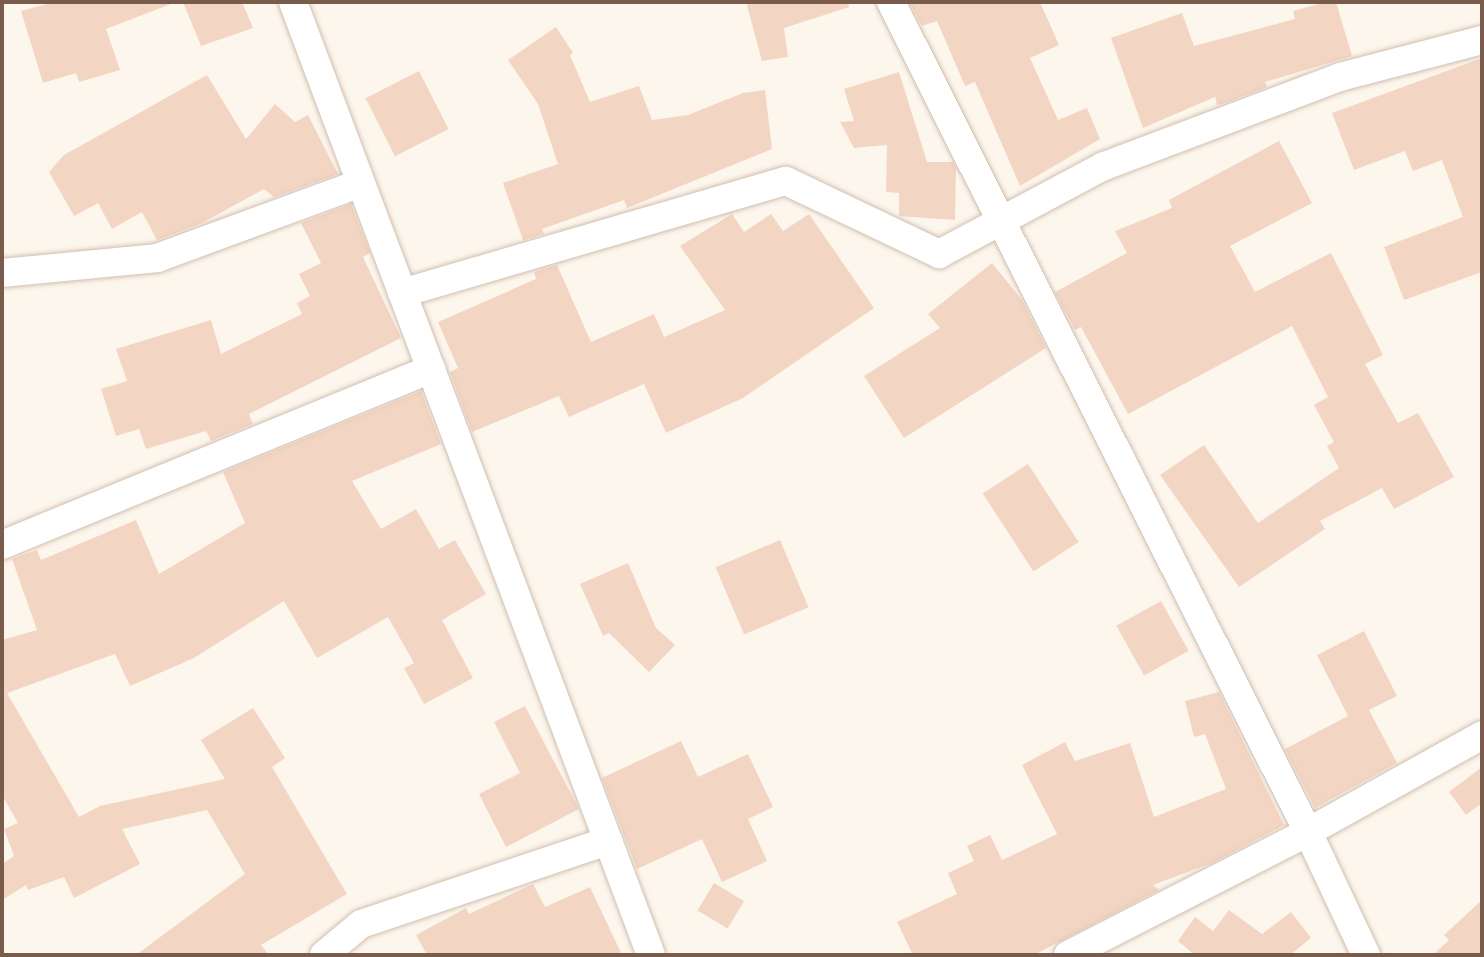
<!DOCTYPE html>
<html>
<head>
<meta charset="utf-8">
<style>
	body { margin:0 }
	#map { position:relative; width:1484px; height:957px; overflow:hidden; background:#fdf6ec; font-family:"Space Grotesk",sans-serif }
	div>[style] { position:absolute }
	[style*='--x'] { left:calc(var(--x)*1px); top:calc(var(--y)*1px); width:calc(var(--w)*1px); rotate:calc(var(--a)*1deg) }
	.building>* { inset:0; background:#f3d5c3; transform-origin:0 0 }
	.roads { filter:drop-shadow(0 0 2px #d1beb0) drop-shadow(0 0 2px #d1beb0) }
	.street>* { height:28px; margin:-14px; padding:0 14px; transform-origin:14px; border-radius:14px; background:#fff }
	span { translate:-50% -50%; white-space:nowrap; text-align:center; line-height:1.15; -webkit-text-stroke:5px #fffaf3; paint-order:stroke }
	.frame { position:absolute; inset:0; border:4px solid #7a5c4d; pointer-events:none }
</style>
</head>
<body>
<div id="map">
	<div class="building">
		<i style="clip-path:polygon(54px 2px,170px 2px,171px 4px,106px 29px,120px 70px,79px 82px,76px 73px,43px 83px,21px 11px)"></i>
		<i style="clip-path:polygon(183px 2px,242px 2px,253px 28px,201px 46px)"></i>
		<i style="clip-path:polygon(746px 2px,848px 2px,849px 7px,784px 28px,788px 57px,762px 61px)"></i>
		<i style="clip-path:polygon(909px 2px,1040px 2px,1059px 45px,1030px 58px,1058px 120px,1087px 108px,1100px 139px,1020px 186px,975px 82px,965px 86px,937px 21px,922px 26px)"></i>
		<i style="clip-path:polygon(1326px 2px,1336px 2px,1352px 56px,1265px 82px,1267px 87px,1222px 104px,1217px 105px,1215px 97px,1143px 128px,1111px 38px,1182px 13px,1194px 46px,1295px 19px,1293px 11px)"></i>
		<i style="clip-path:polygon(556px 27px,573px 53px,570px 55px,590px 102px,639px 86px,652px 120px,688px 115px,743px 93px,765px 90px,772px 149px,627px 208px,624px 200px,542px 229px,544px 234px,523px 240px,503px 183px,558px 164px,538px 104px,508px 60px)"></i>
		<i style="clip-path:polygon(1482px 58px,1482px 272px,1404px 300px,1384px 247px,1463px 217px,1442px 160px,1413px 171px,1405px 151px,1354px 170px,1332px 113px)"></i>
		<i style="left:419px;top:71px;width:65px;height:60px;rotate:63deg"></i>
		<i style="clip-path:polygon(899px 72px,927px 162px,953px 162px,956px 168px,955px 220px,899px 216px,899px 193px,886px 192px,887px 145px,854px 148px,840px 122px,854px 121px,844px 89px)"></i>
		<i style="clip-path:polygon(207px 75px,246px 139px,275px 104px,295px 122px,308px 115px,338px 174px,274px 197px,264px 189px,200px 224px,157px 240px,142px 212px,112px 229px,98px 203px,74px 216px,49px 172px,64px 155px)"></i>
		<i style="clip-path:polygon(1279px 141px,1312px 203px,1230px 246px,1255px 292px,1331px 253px,1383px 355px,1365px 364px,1398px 423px,1418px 413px,1454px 477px,1394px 509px,1382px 488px,1320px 521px,1325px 529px,1239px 587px,1160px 475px,1204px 445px,1258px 523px,1339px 468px,1327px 446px,1334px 442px,1314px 405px,1328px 397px,1292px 326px,1128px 414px,1081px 327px,1075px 330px,1055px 292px,1127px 253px,1115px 231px,1172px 208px,1169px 200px)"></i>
		<i style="clip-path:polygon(351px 204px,370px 253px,363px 257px,401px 338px,249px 414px,253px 424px,211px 441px,206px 431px,146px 449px,139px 429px,116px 436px,101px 389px,127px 381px,116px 349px,211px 320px,221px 354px,302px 314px,297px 303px,310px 296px,299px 274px,321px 263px,301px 223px)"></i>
		<i style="clip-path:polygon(732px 214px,744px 232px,771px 214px,783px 231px,809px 214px,874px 308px,743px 398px,666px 433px,644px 384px,569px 417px,559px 396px,472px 432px,450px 372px,458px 368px,438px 322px,536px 279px,534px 272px,557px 265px,591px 342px,654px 314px,664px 337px,725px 310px,680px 246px)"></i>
		<i style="clip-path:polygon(992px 263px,1022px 300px,1046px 348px,904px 438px,864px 376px,940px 328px,928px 314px)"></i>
		<i style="clip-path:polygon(421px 391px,441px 444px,352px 481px,381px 529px,416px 509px,439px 549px,455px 540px,486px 594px,442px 620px,473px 678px,424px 704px,404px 668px,414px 663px,388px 617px,317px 658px,284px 601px,194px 658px,130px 686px,115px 654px,7px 693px,79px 817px,100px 806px,225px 779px,201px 740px,253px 708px,285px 758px,272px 767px,347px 894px,261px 945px,269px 955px,136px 955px,245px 874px,207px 810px,122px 829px,140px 864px,74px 898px,64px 877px,28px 890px,26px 885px,2px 900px,2px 864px,14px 856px,4px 829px,18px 823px,2px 795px,2px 640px,37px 630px,12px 559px,37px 550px,41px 560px,136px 520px,159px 574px,245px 523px,223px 472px)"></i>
		<i style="left:1028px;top:464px;width:93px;height:54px;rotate:57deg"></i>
		<i style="left:780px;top:540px;width:73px;height:70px;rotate:67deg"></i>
		<i style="clip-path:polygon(628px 563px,656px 628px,675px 645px,649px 672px,609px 633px,603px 636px,580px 584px)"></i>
		<i style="left:1161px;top:601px;width:57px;height:51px;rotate:61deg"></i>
		<i style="clip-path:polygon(1364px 631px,1397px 696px,1369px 710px,1397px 763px,1315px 808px,1285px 749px,1348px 716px,1317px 655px)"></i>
		<i style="clip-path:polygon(1219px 692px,1284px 825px,1212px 863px,1153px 885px,1159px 890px,1034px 955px,913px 955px,897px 922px,957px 894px,948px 873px,974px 861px,967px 846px,990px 835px,1002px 860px,1057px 834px,1022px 765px,1065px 742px,1075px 761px,1130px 743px,1154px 817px,1226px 789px,1205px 734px,1194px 737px,1185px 701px)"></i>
		<i style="clip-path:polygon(525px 706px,579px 809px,506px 847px,479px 794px,520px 773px,494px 722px)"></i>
		<i style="clip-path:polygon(681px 741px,698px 777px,748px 754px,773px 807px,748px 819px,767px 861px,722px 882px,702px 839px,637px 869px,602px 778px)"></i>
		<i style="clip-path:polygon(1482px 767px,1482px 803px,1466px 815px,1449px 792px)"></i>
		<i style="left:714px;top:883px;width:35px;height:32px;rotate:31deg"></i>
		<i style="clip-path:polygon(533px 884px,545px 907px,590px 887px,622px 955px,427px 955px,416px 935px,466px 908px,469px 914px)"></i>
		<i style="clip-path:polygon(1482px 900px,1482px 955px,1433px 955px,1449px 940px,1444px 935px)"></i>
		<i style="clip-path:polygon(1229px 910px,1262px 934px,1291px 912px,1311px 938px,1290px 955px,1195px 955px,1178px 941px,1195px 917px,1213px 931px)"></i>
	</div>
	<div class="roads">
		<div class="street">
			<i style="--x:293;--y:2;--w:1018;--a:69.41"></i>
			<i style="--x:891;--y:2;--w:929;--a:63.32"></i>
			<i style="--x:1308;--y:832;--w:136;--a:64.8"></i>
			<i style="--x:2;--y:273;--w:156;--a:-5.5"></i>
			<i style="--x:157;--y:258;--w:217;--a:-20.2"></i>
			<i style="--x:402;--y:293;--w:400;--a:-16.3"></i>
			<i style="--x:786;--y:181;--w:170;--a:25.5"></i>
			<i style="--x:939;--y:254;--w:185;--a:-28.1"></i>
			<i style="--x:1102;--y:167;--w:254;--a:-20.7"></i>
			<i style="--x:1340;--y:77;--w:147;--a:-14.6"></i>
			<i style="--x:2;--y:545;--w:464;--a:-22.3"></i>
			<i style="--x:324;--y:955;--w:48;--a:-40"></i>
			<i style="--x:361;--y:924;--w:261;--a:-18.6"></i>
			<i style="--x:1068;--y:955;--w:270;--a:-27.1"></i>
			<i style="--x:1308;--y:832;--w:199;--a:-29.1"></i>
		</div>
	</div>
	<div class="frame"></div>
</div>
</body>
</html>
